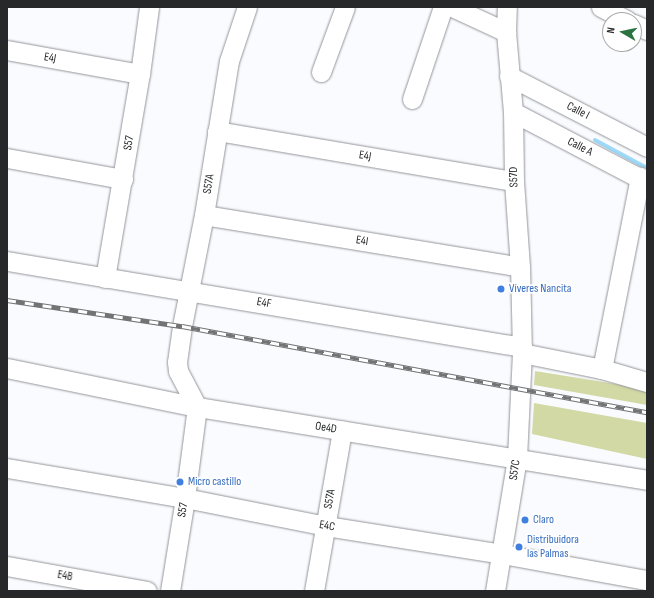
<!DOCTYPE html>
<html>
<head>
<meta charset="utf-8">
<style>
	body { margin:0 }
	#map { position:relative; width:654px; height:598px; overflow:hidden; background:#f9fbff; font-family:"Sofia Sans Condensed",sans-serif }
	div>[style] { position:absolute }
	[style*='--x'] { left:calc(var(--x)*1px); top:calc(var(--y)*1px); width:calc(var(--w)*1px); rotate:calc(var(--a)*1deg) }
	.green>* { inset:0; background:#d2d9a5 }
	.stream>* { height:4px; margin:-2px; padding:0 2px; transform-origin:2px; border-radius:2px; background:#9dd9f8 }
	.roads { filter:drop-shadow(0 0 1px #949599) drop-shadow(0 0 1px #949599) }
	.minor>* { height:19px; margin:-9.5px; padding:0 9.5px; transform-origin:9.5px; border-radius:9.5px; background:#fff }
	.rail>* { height:4.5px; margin-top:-2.25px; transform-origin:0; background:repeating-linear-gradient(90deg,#fff 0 9px,#727375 0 18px); box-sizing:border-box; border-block:1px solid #727375 }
	.dots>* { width:11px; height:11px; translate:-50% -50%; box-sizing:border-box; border:2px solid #fff; border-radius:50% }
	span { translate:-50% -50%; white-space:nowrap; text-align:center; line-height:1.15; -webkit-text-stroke:3.5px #fff; paint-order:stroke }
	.street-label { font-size:12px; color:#272829 }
	.shop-label { font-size:12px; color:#366cbe }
	.left { translate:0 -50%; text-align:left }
	.frame { position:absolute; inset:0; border:8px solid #272829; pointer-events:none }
	.north { position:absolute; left:602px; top:12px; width:40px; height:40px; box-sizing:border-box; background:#fff; border:1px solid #a9a9a9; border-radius:50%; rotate:279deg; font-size:11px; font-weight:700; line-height:16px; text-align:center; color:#272829 }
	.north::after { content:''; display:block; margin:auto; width:14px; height:18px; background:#2b7442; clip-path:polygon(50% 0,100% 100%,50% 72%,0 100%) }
</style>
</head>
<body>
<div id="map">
	<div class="green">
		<i style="clip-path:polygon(535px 371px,647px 389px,647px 405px,534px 385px)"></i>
		<i style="clip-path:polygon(534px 403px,647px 423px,647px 459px,532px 434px)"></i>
	</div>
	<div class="stream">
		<i style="--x:595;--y:140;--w:59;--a:28.3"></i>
	</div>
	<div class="roads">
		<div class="minor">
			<i style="--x:452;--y:7;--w:60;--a:24.8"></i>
			<i style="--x:601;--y:7;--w:29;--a:27"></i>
			<i style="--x:634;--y:24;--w:14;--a:25"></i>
			<i style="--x:7;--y:50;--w:135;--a:10.2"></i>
			<i style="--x:321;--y:72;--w:69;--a:-69.7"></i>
			<i style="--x:509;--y:76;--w:155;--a:27.2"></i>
			<i style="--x:412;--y:99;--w:97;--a:-71.4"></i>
			<i style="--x:513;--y:112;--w:151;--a:27.6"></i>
			<i style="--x:217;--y:131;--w:301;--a:9.6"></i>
			<i style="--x:7;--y:158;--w:118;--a:10.3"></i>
			<i style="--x:204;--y:215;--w:320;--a:9.3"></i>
			<i style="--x:7;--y:261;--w:522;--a:9.48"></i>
			<i style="--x:105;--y:278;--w:207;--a:-80.3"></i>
			<i style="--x:140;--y:74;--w:68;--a:-82.3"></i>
			<i style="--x:522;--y:353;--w:82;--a:11.3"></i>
			<i style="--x:602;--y:369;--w:47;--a:16.1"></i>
			<i style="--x:7;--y:368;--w:194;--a:11.6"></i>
			<i style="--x:197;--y:407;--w:456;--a:9.2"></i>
			<i style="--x:602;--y:369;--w:196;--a:-78.8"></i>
			<i style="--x:7;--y:468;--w:181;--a:9.6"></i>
			<i style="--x:185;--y:498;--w:144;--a:11.2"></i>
			<i style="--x:326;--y:526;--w:178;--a:9"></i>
			<i style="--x:502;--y:554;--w:147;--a:10.2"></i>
			<i style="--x:7;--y:566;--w:142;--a:10.1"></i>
			<i style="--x:170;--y:591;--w:94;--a:-80.8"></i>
			<i style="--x:185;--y:498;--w:92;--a:-82.5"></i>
			<i style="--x:197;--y:407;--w:41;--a:-117.8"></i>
			<i style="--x:178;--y:371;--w:9;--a:-96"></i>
			<i style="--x:177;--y:362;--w:36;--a:-82"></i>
			<i style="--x:182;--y:326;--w:113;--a:-78.8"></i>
			<i style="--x:204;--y:215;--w:156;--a:-80.8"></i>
			<i style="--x:229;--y:61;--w:57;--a:-71.6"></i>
			<i style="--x:314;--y:591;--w:163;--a:-80.1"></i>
			<i style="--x:495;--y:591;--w:135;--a:-80.6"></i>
			<i style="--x:517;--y:458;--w:105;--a:-87.3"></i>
			<i style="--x:522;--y:353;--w:86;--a:-91.3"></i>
			<i style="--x:520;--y:267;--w:86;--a:-94"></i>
			<i style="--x:514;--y:181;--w:69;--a:-90.8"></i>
			<i style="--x:513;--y:112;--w:80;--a:-95"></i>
			<i style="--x:506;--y:32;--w:25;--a:-88"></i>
		</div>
	</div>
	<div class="rail">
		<i style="--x:7;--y:300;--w:177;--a:8.5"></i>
		<i style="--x:182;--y:326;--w:473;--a:10.5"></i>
	</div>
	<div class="dots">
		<i style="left:501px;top:289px;background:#3f7fe0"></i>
		<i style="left:180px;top:482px;background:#3f7fe0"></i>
		<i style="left:525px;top:520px;background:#3f7fe0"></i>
		<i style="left:519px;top:547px;background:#3f7fe0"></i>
	</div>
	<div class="street-label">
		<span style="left:50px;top:58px;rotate:10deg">E4J</span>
		<span style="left:578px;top:111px;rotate:27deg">Calle I</span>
		<span style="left:129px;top:143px;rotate:-81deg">S57</span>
		<span style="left:580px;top:147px;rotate:27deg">Calle A</span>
		<span style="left:365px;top:156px;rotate:9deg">E4J</span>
		<span style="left:514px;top:177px;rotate:-92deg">S57D</span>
		<span style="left:209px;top:184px;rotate:-81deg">S57A</span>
		<span style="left:362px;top:241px;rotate:9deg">E4I</span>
		<span style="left:264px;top:303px;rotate:10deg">E4F</span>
		<span style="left:326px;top:428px;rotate:9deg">Oe4D</span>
		<span style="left:515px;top:470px;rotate:-82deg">S57C</span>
		<span style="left:330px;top:499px;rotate:-80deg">S57A</span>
		<span style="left:183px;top:510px;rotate:-81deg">S57</span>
		<span style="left:327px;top:526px;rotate:10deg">E4C</span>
		<span style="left:65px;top:576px;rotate:10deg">E4B</span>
	</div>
	<div class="shop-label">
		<span class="left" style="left:509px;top:289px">Víveres Nancita</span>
		<span class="left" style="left:188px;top:482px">Micro castillo</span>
		<span class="left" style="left:533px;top:520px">Claro</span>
		<span class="left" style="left:527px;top:547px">Distribuidora<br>las Palmas</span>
	</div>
	<div class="frame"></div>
	<div class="north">N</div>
</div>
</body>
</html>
